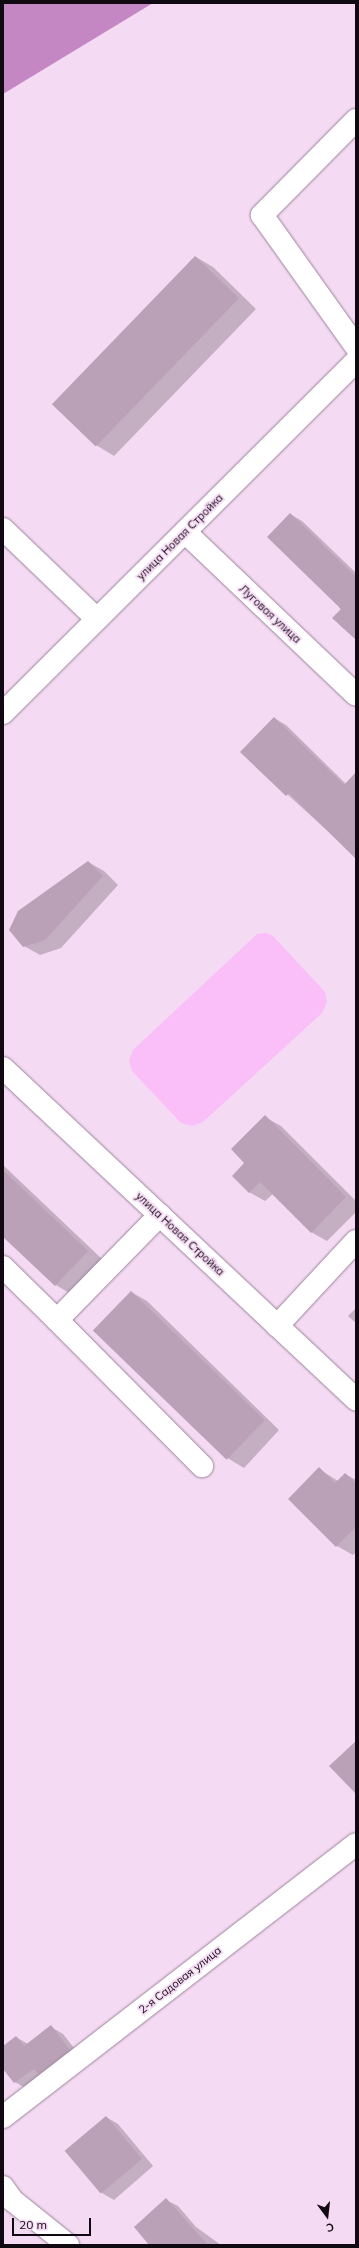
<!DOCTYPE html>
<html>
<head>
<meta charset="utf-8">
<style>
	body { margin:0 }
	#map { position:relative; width:359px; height:2248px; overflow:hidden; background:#f4daf3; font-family:Mulish,sans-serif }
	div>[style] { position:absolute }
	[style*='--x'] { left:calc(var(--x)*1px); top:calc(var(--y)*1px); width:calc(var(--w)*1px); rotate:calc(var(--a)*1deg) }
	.green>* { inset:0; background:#fabef8 }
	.forest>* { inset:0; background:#c487c3 }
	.shadow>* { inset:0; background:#0003 }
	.building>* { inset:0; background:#baa1b8; transform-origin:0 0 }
	.roads { filter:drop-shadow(0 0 1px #9b839a) drop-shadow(0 0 1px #9b839a) }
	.minor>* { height:22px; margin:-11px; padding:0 11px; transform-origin:11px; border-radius:11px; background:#fff }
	span { translate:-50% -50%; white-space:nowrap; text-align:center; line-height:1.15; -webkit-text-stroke:3.5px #f4daf3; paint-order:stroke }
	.street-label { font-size:11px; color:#110911 }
	.frame { position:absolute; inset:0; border:4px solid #110911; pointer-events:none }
	.north { position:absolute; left:307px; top:2196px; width:40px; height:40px; -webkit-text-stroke:3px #f4daf3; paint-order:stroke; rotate:165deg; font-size:11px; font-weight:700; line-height:16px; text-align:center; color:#110911 }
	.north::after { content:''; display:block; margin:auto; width:14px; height:18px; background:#110911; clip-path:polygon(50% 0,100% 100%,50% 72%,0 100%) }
	.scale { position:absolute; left:12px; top:2218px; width:79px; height:18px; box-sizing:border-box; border:2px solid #110911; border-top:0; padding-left:5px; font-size:12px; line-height:14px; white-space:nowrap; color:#110911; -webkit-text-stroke:3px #f4daf3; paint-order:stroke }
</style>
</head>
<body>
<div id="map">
	<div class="green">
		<i style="clip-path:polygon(266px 933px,273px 936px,325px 992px,327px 1002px,322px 1013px,203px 1122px,192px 1126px,181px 1123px,132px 1071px,129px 1061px,133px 1050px,257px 934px)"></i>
	</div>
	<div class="forest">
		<i style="clip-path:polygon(3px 3px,153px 3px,3px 94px)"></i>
	</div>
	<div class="shadow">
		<i style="clip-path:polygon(196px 257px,213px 267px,256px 309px,114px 456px,96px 445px)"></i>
		<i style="clip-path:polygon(290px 514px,302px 521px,356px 573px,356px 639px)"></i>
		<i style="clip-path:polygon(274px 718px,286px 725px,346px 784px,356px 787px,356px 857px,241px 752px)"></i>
		<i style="clip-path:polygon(88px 862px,104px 871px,118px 885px,61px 948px,40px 955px,24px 946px)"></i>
		<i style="clip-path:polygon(265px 1117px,281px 1126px,356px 1201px,356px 1212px,327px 1241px,311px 1232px,273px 1194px,265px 1201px,249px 1192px,246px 1163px)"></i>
		<i style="clip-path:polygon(3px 1165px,103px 1260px,71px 1294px,56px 1285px,3px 1235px)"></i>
		<i style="clip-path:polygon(131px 1292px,147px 1301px,279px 1430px,244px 1468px,229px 1459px,95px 1331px)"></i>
		<i style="clip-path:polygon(356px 1308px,356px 1323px,348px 1316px)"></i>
		<i style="clip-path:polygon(319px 1469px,338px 1481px,345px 1474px,356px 1480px,356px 1552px,353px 1555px,337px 1546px,289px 1499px)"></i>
		<i style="clip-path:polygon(51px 2027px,63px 2034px,81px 2057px,27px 2089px,15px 2082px,3px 2067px,3px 2048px,16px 2037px,28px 2044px)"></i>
		<i style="clip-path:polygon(106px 2117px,118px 2124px,153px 2166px,114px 2200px,102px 2193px)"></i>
		<i style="clip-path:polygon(166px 2200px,178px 2206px,196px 2227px,221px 2245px,151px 2245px)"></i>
	</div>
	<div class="building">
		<i style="left:195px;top:256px;width:61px;height:206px;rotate:44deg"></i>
		<i style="clip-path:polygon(290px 513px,356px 577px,356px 640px,332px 618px,341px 609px,267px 537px)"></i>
		<i style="clip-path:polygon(274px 717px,344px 785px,356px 772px,356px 859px,289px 793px,286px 796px,240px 752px)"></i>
		<i style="clip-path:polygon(88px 861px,103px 876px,45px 940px,23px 947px,9px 930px,18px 911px)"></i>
		<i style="clip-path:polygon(265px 1115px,346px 1197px,311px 1233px,260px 1182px,249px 1193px,232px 1176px,244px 1163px,231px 1149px)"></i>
		<i style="clip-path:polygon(3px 1170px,88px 1251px,55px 1286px,3px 1237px)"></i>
		<i style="left:131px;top:1291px;width:186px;height:55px;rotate:44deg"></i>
		<i style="clip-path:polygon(319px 1467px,335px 1483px,345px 1473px,356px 1483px,356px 1527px,336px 1547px,288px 1499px)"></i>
		<i style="clip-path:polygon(356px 1741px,356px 1794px,329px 1766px)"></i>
		<i style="clip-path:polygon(51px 2025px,70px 2050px,38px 2074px,34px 2069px,14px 2083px,3px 2069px,3px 2046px,16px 2036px,24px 2046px)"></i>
		<i style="left:106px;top:2116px;width:56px;height:54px;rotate:50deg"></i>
		<i style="clip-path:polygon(166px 2198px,208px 2245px,149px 2245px,134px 2227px)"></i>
	</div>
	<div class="roads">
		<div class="minor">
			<i style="--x:356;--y:120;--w:134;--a:134.7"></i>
			<i style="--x:262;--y:215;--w:162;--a:54.5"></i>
			<i style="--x:3;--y:529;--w:130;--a:43.8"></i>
			<i style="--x:185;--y:532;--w:236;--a:43.6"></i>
			<i style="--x:3;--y:713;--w:499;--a:-44.9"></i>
			<i style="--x:3;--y:1068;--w:485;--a:43.2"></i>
			<i style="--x:3;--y:1267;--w:76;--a:44.5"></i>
			<i style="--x:57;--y:1320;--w:147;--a:-45.6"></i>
			<i style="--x:57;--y:1320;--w:206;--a:45.2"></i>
			<i style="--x:277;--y:1326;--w:116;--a:-47.1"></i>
			<i style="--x:3;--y:2117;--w:446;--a:-37.7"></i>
			<i style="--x:3;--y:2187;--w:16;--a:55"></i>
			<i style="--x:12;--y:2200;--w:72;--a:38.8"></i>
		</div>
	</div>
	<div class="street-label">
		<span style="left:180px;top:537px;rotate:-45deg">улица Новая Стройка</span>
		<span style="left:270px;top:614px;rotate:43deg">Луговая улица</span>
		<span style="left:180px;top:1234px;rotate:43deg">улица Новая Стройка</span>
		<span style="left:180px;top:1980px;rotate:-38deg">2-я Садовая улица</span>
	</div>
	<div class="frame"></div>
	<div class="north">С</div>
	<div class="scale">20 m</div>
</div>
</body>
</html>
